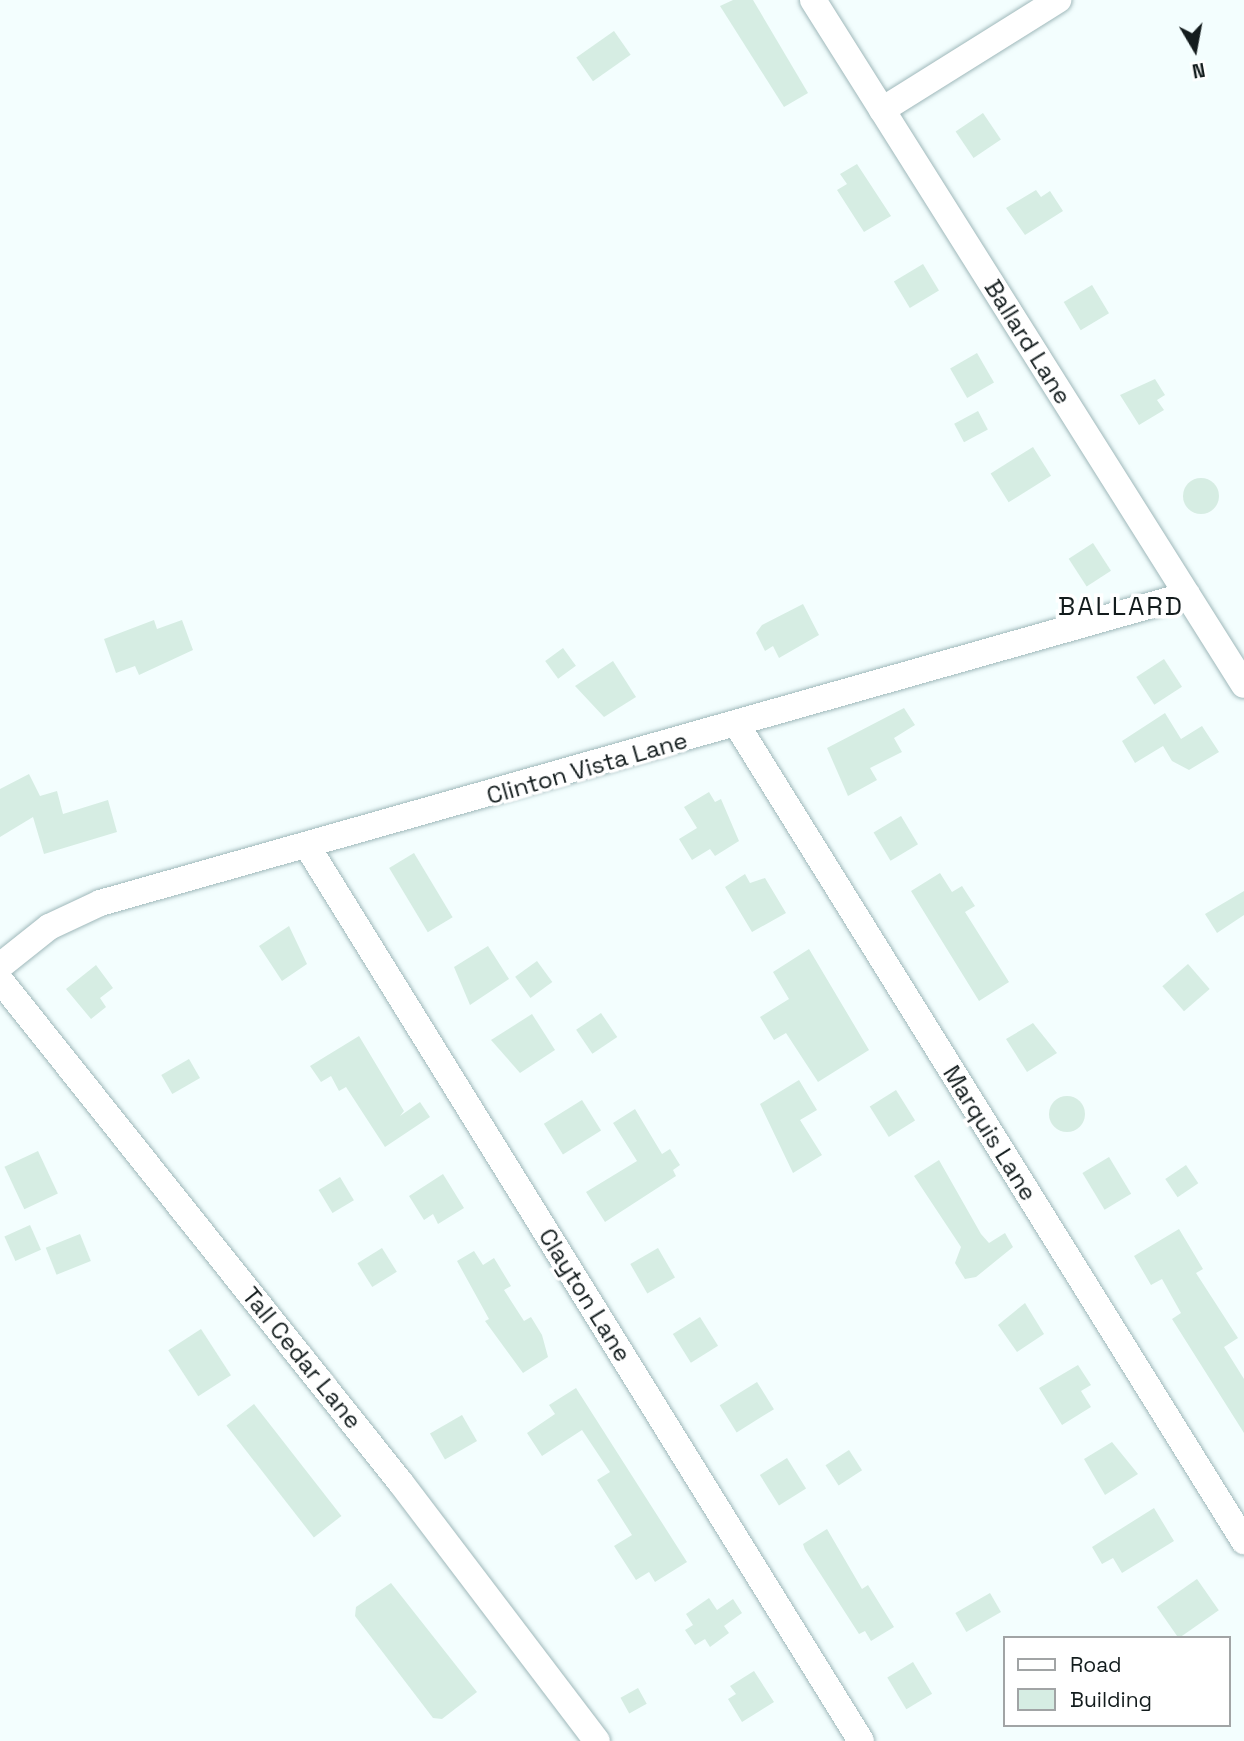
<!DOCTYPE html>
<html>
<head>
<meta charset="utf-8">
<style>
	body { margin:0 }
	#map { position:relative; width:1244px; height:1741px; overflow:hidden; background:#f3fefe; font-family:"Space Grotesk",sans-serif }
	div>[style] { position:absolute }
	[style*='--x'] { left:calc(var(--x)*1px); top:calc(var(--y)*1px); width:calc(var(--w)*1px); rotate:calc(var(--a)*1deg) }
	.building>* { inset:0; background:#d6ede3; transform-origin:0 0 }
	.round { border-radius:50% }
	.roads { filter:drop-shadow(0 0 2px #9fb8ba) drop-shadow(0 0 2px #9fb8ba) }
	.minor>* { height:26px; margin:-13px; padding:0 13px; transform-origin:13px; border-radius:13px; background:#fff }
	span { translate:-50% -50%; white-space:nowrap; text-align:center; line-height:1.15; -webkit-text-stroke:7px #fff; paint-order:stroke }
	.street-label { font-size:24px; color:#131c1d }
	.neighbourhood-label { font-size:26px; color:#131c1d; letter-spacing:2px }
	.legend { position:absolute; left:1003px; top:1636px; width:228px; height:91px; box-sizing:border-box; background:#fff; border:2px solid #a1a4a5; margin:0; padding:9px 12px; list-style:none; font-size:21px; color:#131c1d }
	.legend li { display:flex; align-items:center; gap:14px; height:35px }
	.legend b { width:35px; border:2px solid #a1a4a5 }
	.north { position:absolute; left:1160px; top:14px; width:70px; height:70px; -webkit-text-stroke:5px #fff; paint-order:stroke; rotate:170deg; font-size:19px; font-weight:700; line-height:28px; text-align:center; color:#131c1d }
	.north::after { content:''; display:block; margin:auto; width:24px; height:32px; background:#131c1d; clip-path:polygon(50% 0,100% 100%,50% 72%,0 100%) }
</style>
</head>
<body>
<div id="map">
	<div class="building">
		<i style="clip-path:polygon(733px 0,753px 0,808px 93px,784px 107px,720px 6px)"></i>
		<i style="left:614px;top:31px;width:29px;height:46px;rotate:55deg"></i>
		<i style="left:983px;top:113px;width:32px;height:33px;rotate:56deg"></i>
		<i style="clip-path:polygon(857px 164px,891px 216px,864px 232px,837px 190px,847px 184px,840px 174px)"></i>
		<i style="clip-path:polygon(1036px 190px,1041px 197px,1050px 191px,1063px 211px,1025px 235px,1006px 208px)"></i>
		<i style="left:923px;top:264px;width:31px;height:34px;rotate:59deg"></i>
		<i style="left:1092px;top:285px;width:33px;height:33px;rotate:59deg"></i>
		<i style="left:977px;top:353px;width:34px;height:31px;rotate:60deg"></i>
		<i style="clip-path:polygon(1155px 379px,1165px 395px,1157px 400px,1164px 410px,1139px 425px,1120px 395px)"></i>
		<i style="left:978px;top:411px;width:21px;height:27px;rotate:62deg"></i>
		<i style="left:1033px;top:447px;width:34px;height:50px;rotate:58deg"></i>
		<i class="round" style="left:1183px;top:478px;width:36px;height:36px"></i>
		<i style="left:1093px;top:543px;width:33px;height:29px;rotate:57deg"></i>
		<i style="clip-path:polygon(803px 604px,819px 635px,779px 658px,773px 646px,765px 651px,756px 633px,762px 625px)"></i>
		<i style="clip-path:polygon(154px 620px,157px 629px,182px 620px,193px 650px,139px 675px,135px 666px,116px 673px,104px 639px)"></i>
		<i style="left:563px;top:648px;width:22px;height:22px;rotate:54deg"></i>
		<i style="left:1164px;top:659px;width:33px;height:33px;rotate:57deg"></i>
		<i style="clip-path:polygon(613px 661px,636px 697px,604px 717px,575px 686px)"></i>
		<i style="clip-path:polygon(904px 708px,915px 725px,894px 738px,902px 752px,870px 768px,877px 780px,848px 796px,827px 748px)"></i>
		<i style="clip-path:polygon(1165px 713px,1181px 739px,1202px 726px,1219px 752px,1189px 770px,1172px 761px,1163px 746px,1135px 763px,1122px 741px)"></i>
		<i style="clip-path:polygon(29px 774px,40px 796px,57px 791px,63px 814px,108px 800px,117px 832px,44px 854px,33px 817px,0 837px,0 789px)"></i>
		<i style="clip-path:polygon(709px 792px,715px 802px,721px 799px,739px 841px,715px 856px,710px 849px,692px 860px,679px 839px,697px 828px,684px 807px)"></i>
		<i style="left:901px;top:816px;width:33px;height:32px;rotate:59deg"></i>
		<i style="left:414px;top:853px;width:75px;height:29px;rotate:59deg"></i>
		<i style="clip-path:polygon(940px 873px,952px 892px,962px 886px,975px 906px,965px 912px,1009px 982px,979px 1001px,911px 891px)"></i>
		<i style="clip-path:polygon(745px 874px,750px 883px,765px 878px,786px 913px,752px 932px,725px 887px)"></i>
		<i style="clip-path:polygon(1244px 891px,1244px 915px,1217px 933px,1205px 914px)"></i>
		<i style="clip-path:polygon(289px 926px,307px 964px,282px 981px,259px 946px)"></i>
		<i style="clip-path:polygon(488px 946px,509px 979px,470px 1005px,454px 967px)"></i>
		<i style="clip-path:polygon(809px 949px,869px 1050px,818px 1082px,786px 1033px,774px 1040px,760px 1017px,789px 999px,773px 972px)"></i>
		<i style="left:537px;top:961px;width:26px;height:27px;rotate:54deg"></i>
		<i style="left:1188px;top:964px;width:33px;height:34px;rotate:49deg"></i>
		<i style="clip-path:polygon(96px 965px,113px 988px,100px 998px,106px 1007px,91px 1019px,66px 989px)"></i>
		<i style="left:601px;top:1013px;width:29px;height:30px;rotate:56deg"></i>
		<i style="clip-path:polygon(532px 1014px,555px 1050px,520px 1073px,491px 1040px)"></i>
		<i style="clip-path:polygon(1033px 1023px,1057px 1053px,1027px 1072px,1006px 1039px)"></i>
		<i style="clip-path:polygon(359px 1036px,404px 1111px,400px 1116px,420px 1102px,430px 1117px,385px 1147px,346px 1087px,339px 1091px,331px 1076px,321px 1082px,310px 1066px)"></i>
		<i style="left:189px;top:1059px;width:22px;height:32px;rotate:60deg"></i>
		<i style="clip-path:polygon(799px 1080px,817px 1110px,800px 1120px,822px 1155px,793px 1173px,760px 1104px)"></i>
		<i style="left:896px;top:1090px;width:36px;height:31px;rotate:58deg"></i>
		<i class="round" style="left:1049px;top:1096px;width:36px;height:36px"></i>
		<i style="left:582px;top:1100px;width:36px;height:45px;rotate:58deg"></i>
		<i style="clip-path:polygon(635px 1109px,662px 1154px,670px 1149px,680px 1165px,673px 1170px,676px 1176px,605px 1222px,586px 1192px,637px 1161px,613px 1123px)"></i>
		<i style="left:38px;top:1151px;width:47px;height:37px;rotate:65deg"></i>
		<i style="left:1109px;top:1157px;width:43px;height:31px;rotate:59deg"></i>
		<i style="clip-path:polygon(939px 1160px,981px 1234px,989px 1243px,1005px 1233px,1013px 1247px,976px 1277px,965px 1279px,955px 1263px,961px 1247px,914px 1176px)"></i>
		<i style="left:1186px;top:1165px;width:22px;height:25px;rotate:56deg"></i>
		<i style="clip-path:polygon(443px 1174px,464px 1208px,438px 1224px,433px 1214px,424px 1220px,409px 1196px)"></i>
		<i style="left:340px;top:1177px;width:27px;height:25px;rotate:59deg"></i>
		<i style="left:30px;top:1225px;width:27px;height:28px;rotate:66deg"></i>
		<i style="clip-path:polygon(1179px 1229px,1203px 1269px,1196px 1273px,1238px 1338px,1224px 1347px,1244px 1379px,1244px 1433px,1172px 1319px,1181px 1313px,1162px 1279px,1151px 1285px,1134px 1256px)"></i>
		<i style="left:80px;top:1234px;width:29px;height:37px;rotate:68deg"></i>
		<i style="left:382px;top:1248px;width:28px;height:29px;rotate:58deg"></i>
		<i style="left:658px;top:1248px;width:34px;height:32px;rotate:60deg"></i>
		<i style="clip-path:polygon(474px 1251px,483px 1265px,494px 1258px,511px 1286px,504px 1290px,524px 1321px,531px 1317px,542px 1335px,548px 1357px,523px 1373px,485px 1321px,489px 1319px,457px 1261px)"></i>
		<i style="clip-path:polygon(1025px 1303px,1044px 1334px,1017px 1352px,998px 1325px)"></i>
		<i style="left:700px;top:1317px;width:34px;height:32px;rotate:58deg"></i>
		<i style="left:201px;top:1329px;width:55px;height:39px;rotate:57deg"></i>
		<i style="clip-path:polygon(1078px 1365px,1091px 1385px,1081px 1391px,1091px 1407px,1062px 1425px,1039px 1388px)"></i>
		<i style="left:757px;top:1382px;width:32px;height:44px;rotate:58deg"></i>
		<i style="clip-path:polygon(576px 1388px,687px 1562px,655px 1582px,649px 1572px,636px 1580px,614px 1546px,632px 1535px,597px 1480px,610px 1472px,582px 1430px,542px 1456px,527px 1433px,555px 1414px,549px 1405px)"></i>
		<i style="left:254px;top:1404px;width:142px;height:35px;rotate:52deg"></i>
		<i style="left:462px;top:1415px;width:30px;height:37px;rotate:60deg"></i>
		<i style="clip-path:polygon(1112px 1442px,1138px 1474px,1105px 1495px,1084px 1459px)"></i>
		<i style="left:849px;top:1450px;width:24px;height:28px;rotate:57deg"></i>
		<i style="left:787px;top:1458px;width:36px;height:32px;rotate:58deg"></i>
		<i style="clip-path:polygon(1154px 1508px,1174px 1541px,1122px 1573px,1113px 1558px,1102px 1564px,1092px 1547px)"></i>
		<i style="clip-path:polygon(827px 1529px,862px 1589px,868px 1585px,894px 1627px,871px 1641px,865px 1631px,859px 1634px,805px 1550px,803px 1544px)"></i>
		<i style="left:1197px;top:1579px;width:38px;height:49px;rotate:55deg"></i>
		<i style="clip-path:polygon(391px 1583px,477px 1692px,442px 1719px,433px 1718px,355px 1616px,356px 1607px)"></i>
		<i style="left:990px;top:1593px;width:22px;height:40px;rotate:60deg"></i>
		<i style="clip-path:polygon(709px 1598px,717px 1610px,733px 1599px,742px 1613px,724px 1626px,729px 1633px,710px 1647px,705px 1639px,695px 1645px,685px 1630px,693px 1625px,686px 1614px)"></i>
		<i style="left:913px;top:1662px;width:37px;height:30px;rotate:59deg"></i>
		<i style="clip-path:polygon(754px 1671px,774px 1702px,742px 1722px,728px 1699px,736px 1694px,730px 1686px)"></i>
		<i style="left:638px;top:1688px;width:18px;height:20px;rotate:61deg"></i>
	</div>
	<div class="roads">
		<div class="minor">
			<i style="--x:813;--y:0;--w:809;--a:57.82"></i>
			<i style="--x:882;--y:110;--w:208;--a:-32"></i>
			<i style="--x:737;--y:725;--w:961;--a:58.15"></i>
			<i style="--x:309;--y:849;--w:1049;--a:58.25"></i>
			<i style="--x:0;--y:966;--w:63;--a:-38.5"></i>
			<i style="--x:49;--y:927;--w:56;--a:-25.2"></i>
			<i style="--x:100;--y:903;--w:1130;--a:-15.82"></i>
			<i style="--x:0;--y:980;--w:643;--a:51.44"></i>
			<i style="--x:401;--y:1483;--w:324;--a:52.8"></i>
		</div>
	</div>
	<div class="street-label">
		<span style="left:1028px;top:342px;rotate:58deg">Ballard Lane</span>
		<span style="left:587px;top:768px;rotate:-16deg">Clinton Vista Lane</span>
		<span style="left:990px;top:1133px;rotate:58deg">Marquis Lane</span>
		<span style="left:585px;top:1295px;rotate:58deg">Clayton Lane</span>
		<span style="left:302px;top:1358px;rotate:51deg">Tall Cedar Lane</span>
	</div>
	<div class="neighbourhood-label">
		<span style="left:1121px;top:607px">BALLARD</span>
	</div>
	<ul class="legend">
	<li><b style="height:9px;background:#fff"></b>Road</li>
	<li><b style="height:19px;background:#d6ede3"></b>Building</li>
	</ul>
	<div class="north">N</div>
</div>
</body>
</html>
